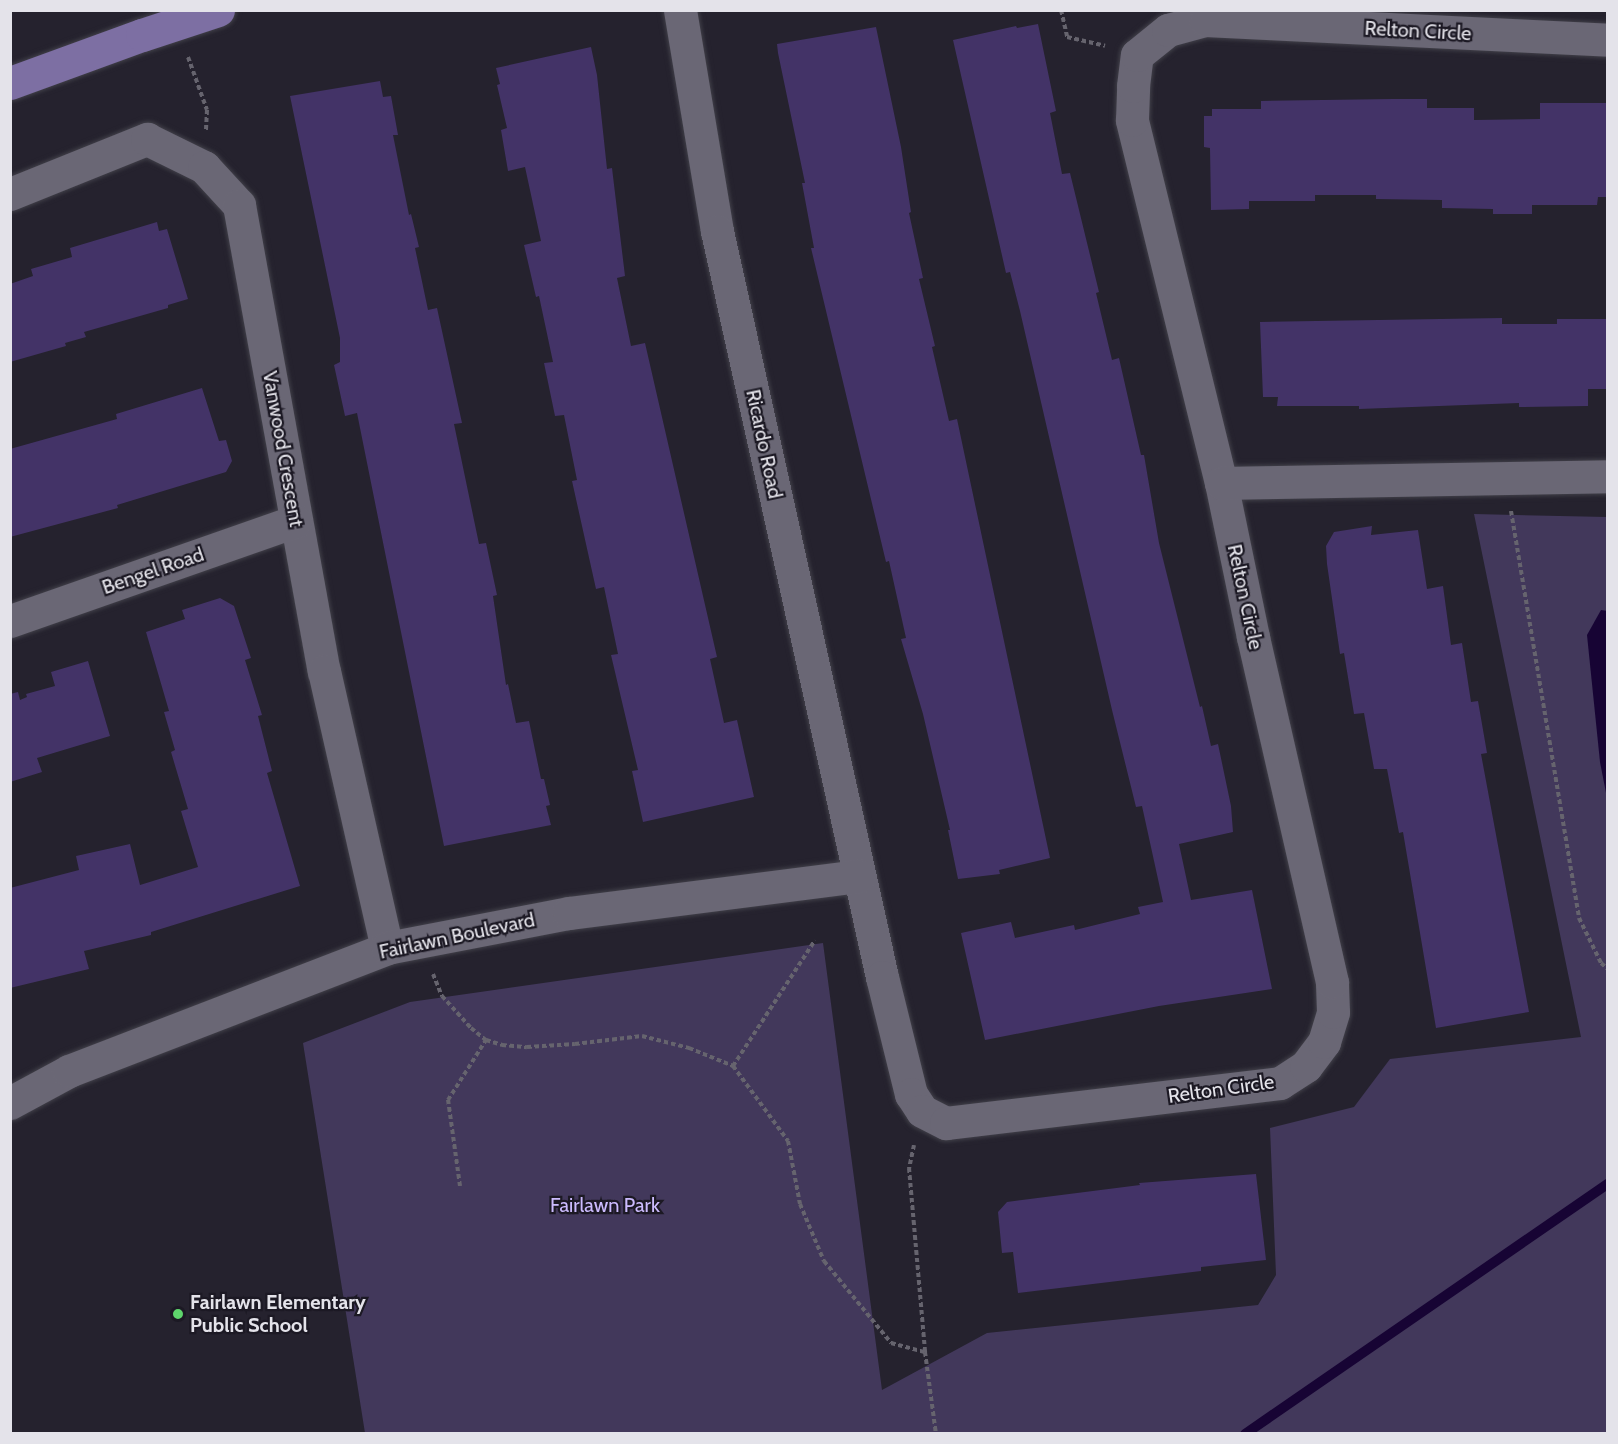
<!DOCTYPE html>
<html>
<head>
<meta charset="utf-8">
<style>
	body { margin:0 }
	#map { position:relative; width:1618px; height:1444px; overflow:hidden; background:#25222e; font-family:Cabin,sans-serif }
	div>[style] { position:absolute }
	[style*='--x'] { left:calc(var(--x)*1px); top:calc(var(--y)*1px); width:calc(var(--w)*1px); rotate:calc(var(--a)*1deg) }
	.green>* { inset:0; background:#42385b }
	.water>* { inset:0; background:#170434 }
	.stream>* { height:10px; margin:-5px; padding:0 5px; transform-origin:5px; border-radius:5px; background:#170434 }
	.building>* { inset:0; background:#433367 }
	.path>* { height:4px; margin-top:-2px; transform-origin:0; background:repeating-linear-gradient(90deg,#66646e 0 4.5px,transparent 0 7.5px) }
	.roads { filter:drop-shadow(0 0 2px #414049) drop-shadow(0 0 2px #414049) }
	.minor>* { height:33px; margin:-16.5px; padding:0 16.5px; transform-origin:16.5px; border-radius:16.5px; background:#6a6775 }
	.major>* { height:33px; margin:-16.5px; padding:0 16.5px; transform-origin:16.5px; border-radius:16.5px; background:#7d6fa3 }
	.dots>* { width:16px; height:16px; translate:-50% -50%; box-sizing:border-box; border:3px solid #1c1924; border-radius:50% }
	span { translate:-50% -50%; white-space:nowrap; text-align:center; line-height:1.15; -webkit-text-stroke:4.5px #1c1924; paint-order:stroke }
	.street-label { font-size:20px; color:#e4e3ea }
	.park-label { font-size:20px; color:#ccbbfe }
	.poi-label { font-size:20px; color:#e4e3ea; font-weight:700 }
	.left { translate:0 -50%; text-align:left }
	.frame { position:absolute; inset:0; border:12px solid #e4e3ea; pointer-events:none }
</style>
</head>
<body>
<div id="map">
	<div class="green">
		<i style="clip-path:polygon(1474px 514px,1607px 517px,1607px 1433px,365px 1433px,303px 1043px,410px 1002px,823px 943px,882px 1390px,987px 1333px,1258px 1305px,1276px 1275px,1270px 1128px,1354px 1107px,1390px 1059px,1581px 1037px)"></i>
	</div>
	<div class="water">
		<i style="clip-path:polygon(1601px 610px,1608px 611px,1607px 798px,1600px 762px,1587px 635px)"></i>
	</div>
	<div class="stream">
		<i style="--x:1245;--y:1434;--w:441;--a:-34.6"></i>
	</div>
	<div class="building">
		<i style="clip-path:polygon(1038px 24px,1056px 111px,1050px 113px,1062px 174px,1070px 173px,1099px 292px,1096px 293px,1112px 360px,1119px 358px,1141px 455px,1144px 455px,1159px 543px,1200px 707px,1202px 706px,1211px 746px,1218px 744px,1231px 806px,1233px 832px,1179px 844px,1191px 900px,1252px 890px,1272px 989px,1159px 1006px,985px 1040px,961px 933px,1011px 922px,1015px 938px,1074px 925px,1075px 930px,1140px 914px,1138px 907px,1163px 902px,1142px 806px,1136px 807px,1112px 710px,1020px 311px,1010px 272px,1006px 273px,953px 40px,1016px 26px,1017px 28px)"></i>
		<i style="clip-path:polygon(876px 27px,901px 147px,911px 212px,909px 213px,923px 278px,919px 279px,935px 346px,932px 347px,949px 421px,957px 419px,1050px 858px,999px 870px,1000px 874px,958px 879px,948px 830px,950px 830px,923px 714px,901px 639px,906px 638px,889px 561px,886px 562px,811px 248px,814px 248px,802px 183px,805px 183px,778px 53px,777px 44px)"></i>
		<i style="clip-path:polygon(591px 47px,597px 75px,607px 169px,612px 168px,625px 276px,617px 278px,631px 346px,645px 343px,717px 657px,710px 659px,724px 723px,737px 720px,754px 797px,643px 822px,632px 771px,638px 770px,611px 655px,618px 654px,604px 587px,596px 589px,572px 481px,577px 480px,564px 415px,555px 416px,544px 363px,553px 362px,539px 296px,536px 297px,524px 245px,541px 241px,525px 167px,508px 171px,501px 130px,507px 128px,497px 85px,500px 84px,496px 68px)"></i>
		<i style="clip-path:polygon(380px 81px,383px 97px,391px 96px,398px 135px,393px 135px,409px 215px,411px 214px,419px 247px,415px 248px,428px 310px,437px 308px,462px 423px,454px 424px,479px 544px,486px 543px,497px 595px,493px 596px,506px 685px,508px 684px,516px 723px,529px 721px,541px 779px,544px 779px,550px 805px,546px 806px,551px 825px,444px 846px,357px 413px,345px 416px,334px 365px,340px 362px,340px 338px,290px 96px)"></i>
		<i style="clip-path:polygon(1393px 99px,1427px 99px,1427px 108px,1474px 108px,1474px 120px,1540px 119px,1540px 103px,1608px 103px,1608px 197px,1598px 197px,1597px 205px,1532px 205px,1532px 214px,1493px 214px,1493px 209px,1442px 208px,1442px 200px,1376px 199px,1376px 195px,1315px 195px,1315px 201px,1249px 201px,1249px 209px,1211px 210px,1210px 148px,1204px 147px,1204px 116px,1212px 116px,1212px 109px,1261px 109px,1261px 101px)"></i>
		<i style="clip-path:polygon(157px 222px,159px 231px,167px 229px,188px 299px,168px 305px,168px 308px,84px 332px,86px 337px,65px 343px,66px 346px,10px 362px,10px 284px,33px 276px,31px 269px,72px 257px,70px 248px)"></i>
		<i style="clip-path:polygon(1502px 318px,1502px 324px,1557px 324px,1557px 319px,1608px 319px,1608px 389px,1588px 389px,1588px 406px,1519px 407px,1519px 403px,1359px 409px,1359px 406px,1277px 406px,1278px 397px,1263px 397px,1260px 322px)"></i>
		<i style="clip-path:polygon(202px 388px,219px 441px,226px 440px,232px 461px,226px 472px,117px 505px,118px 508px,10px 537px,10px 449px,117px 419px,116px 414px)"></i>
		<i style="clip-path:polygon(1372px 526px,1371px 535px,1418px 530px,1427px 589px,1443px 586px,1451px 645px,1462px 643px,1471px 702px,1478px 701px,1487px 753px,1481px 754px,1529px 1012px,1436px 1028px,1403px 832px,1399px 833px,1387px 769px,1374px 769px,1364px 713px,1354px 714px,1344px 653px,1340px 654px,1327px 564px,1326px 546px,1334px 532px)"></i>
		<i style="clip-path:polygon(220px 598px,234px 606px,251px 658px,245px 660px,262px 715px,258px 716px,272px 771px,267px 773px,300px 886px,151px 932px,151px 935px,84px 951px,89px 969px,10px 988px,10px 888px,79px 870px,76px 856px,130px 844px,140px 885px,198px 867px,181px 811px,188px 809px,171px 752px,175px 750px,164px 712px,169px 711px,146px 632px,185px 619px,182px 610px)"></i>
		<i style="clip-path:polygon(88px 661px,110px 736px,37px 758px,42px 772px,10px 782px,10px 694px,18px 692px,20px 700px,27px 697px,26px 694px,55px 686px,51px 672px)"></i>
		<i style="clip-path:polygon(1256px 1174px,1266px 1260px,1201px 1267px,1201px 1271px,1018px 1293px,1013px 1252px,1002px 1253px,998px 1212px,1007px 1202px,1140px 1185px,1139px 1183px)"></i>
	</div>
	<div class="path">
		<i style="--x:1061;--y:10;--w:28;--a:77"></i>
		<i style="--x:1067;--y:37;--w:39;--a:13"></i>
		<i style="--x:188;--y:57;--w:56;--a:70.3"></i>
		<i style="--x:207;--y:110;--w:20;--a:93"></i>
		<i style="--x:1511;--y:511;--w:413;--a:80.5"></i>
		<i style="--x:1579;--y:918;--w:50;--a:63.9"></i>
		<i style="--x:1601;--y:963;--w:9;--a:41"></i>
		<i style="--x:433;--y:974;--w:24;--a:68"></i>
		<i style="--x:442;--y:996;--w:43;--a:47.8"></i>
		<i style="--x:471;--y:1028;--w:19;--a:39"></i>
		<i style="--x:486;--y:1040;--w:17;--a:17"></i>
		<i style="--x:502;--y:1045;--w:25;--a:5"></i>
		<i style="--x:527;--y:1047;--w:48;--a:-3.6"></i>
		<i style="--x:575;--y:1044;--w:67;--a:-6.8"></i>
		<i style="--x:642;--y:1036;--w:49;--a:14.3"></i>
		<i style="--x:689;--y:1048;--w:48;--a:22.2"></i>
		<i style="--x:733;--y:1066;--w:93;--a:53.7"></i>
		<i style="--x:788;--y:1141;--w:64;--a:79.2"></i>
		<i style="--x:800;--y:1204;--w:62;--a:67.2"></i>
		<i style="--x:824;--y:1261;--w:106;--a:50.7"></i>
		<i style="--x:891;--y:1343;--w:35;--a:15"></i>
		<i style="--x:733;--y:1066;--w:150;--a:-56.9"></i>
		<i style="--x:914;--y:1145;--w:24;--a:102"></i>
		<i style="--x:909;--y:1168;--w:185;--a:85"></i>
		<i style="--x:925;--y:1352;--w:83;--a:82.4"></i>
		<i style="--x:460;--y:1186;--w:87;--a:-97.9"></i>
		<i style="--x:448;--y:1100;--w:71;--a:-57.7"></i>
	</div>
	<div class="roads">
		<div class="minor">
			<i style="--x:680;--y:10;--w:224;--a:80.5"></i>
			<i style="--x:717;--y:231;--w:764;--a:77.53"></i>
			<i style="--x:882;--y:977;--w:121;--a:76.1"></i>
			<i style="--x:911;--y:1094;--w:20;--a:57"></i>
			<i style="--x:922;--y:1111;--w:27;--a:27"></i>
			<i style="--x:946;--y:1123;--w:336;--a:-6.8"></i>
			<i style="--x:1280;--y:1083;--w:31;--a:-33"></i>
			<i style="--x:1306;--y:1066;--w:30;--a:-53"></i>
			<i style="--x:1324;--y:1042;--w:31;--a:-73"></i>
			<i style="--x:1333;--y:1012;--w:30;--a:-92"></i>
			<i style="--x:1332;--y:982;--w:354;--a:-102.9"></i>
			<i style="--x:1253;--y:637;--w:157;--a:-101.7"></i>
			<i style="--x:1221;--y:483;--w:374;--a:-103.8"></i>
			<i style="--x:1132;--y:120;--w:34;--a:-88"></i>
			<i style="--x:1133;--y:86;--w:31;--a:-83"></i>
			<i style="--x:1137;--y:55;--w:40;--a:-39"></i>
			<i style="--x:1168;--y:30;--w:39;--a:-15"></i>
			<i style="--x:1206;--y:20;--w:402;--a:2.8"></i>
			<i style="--x:10;--y:194;--w:148;--a:-21.9"></i>
			<i style="--x:147;--y:139;--w:64;--a:26.2"></i>
			<i style="--x:204;--y:167;--w:52;--a:47.4"></i>
			<i style="--x:239;--y:205;--w:474;--a:79.7"></i>
			<i style="--x:324;--y:671;--w:284;--a:77.2"></i>
			<i style="--x:1221;--y:483;--w:387;--a:-1"></i>
			<i style="--x:10;--y:621;--w:302;--a:-19.3"></i>
			<i style="--x:10;--y:1103;--w:67;--a:-28.5"></i>
			<i style="--x:69;--y:1071;--w:341;--a:-21.1"></i>
			<i style="--x:387;--y:948;--w:185;--a:-10.9"></i>
			<i style="--x:569;--y:913;--w:292;--a:-7.3"></i>
		</div>
		<div class="major">
			<i style="--x:10;--y:83;--w:140;--a:-20"></i>
			<i style="--x:142;--y:35;--w:80;--a:-18.2"></i>
		</div>
	</div>
	<div class="dots">
		<i style="left:178px;top:1314px;background:#5ed56c"></i>
	</div>
	<div class="street-label">
		<span style="left:1418px;top:31px;rotate:3deg">Relton Circle</span>
		<span style="left:764px;top:444px;rotate:78deg">Ricardo Road</span>
		<span style="left:283px;top:449px;rotate:80deg">Vanwood Crescent</span>
		<span style="left:153px;top:571px;rotate:-19deg">Bengel Road</span>
		<span style="left:1245px;top:597px;rotate:78deg">Relton Circle</span>
		<span style="left:457px;top:936px;rotate:-12deg">Fairlawn Boulevard</span>
		<span style="left:1221px;top:1089px;rotate:-8deg">Relton Circle</span>
	</div>
	<div class="park-label">
		<span style="left:605px;top:1205px">Fairlawn Park</span>
	</div>
	<div class="poi-label">
		<span class="left" style="left:190px;top:1314px">Fairlawn Elementary<br>Public School</span>
	</div>
	<div class="frame"></div>
</div>
</body>
</html>
